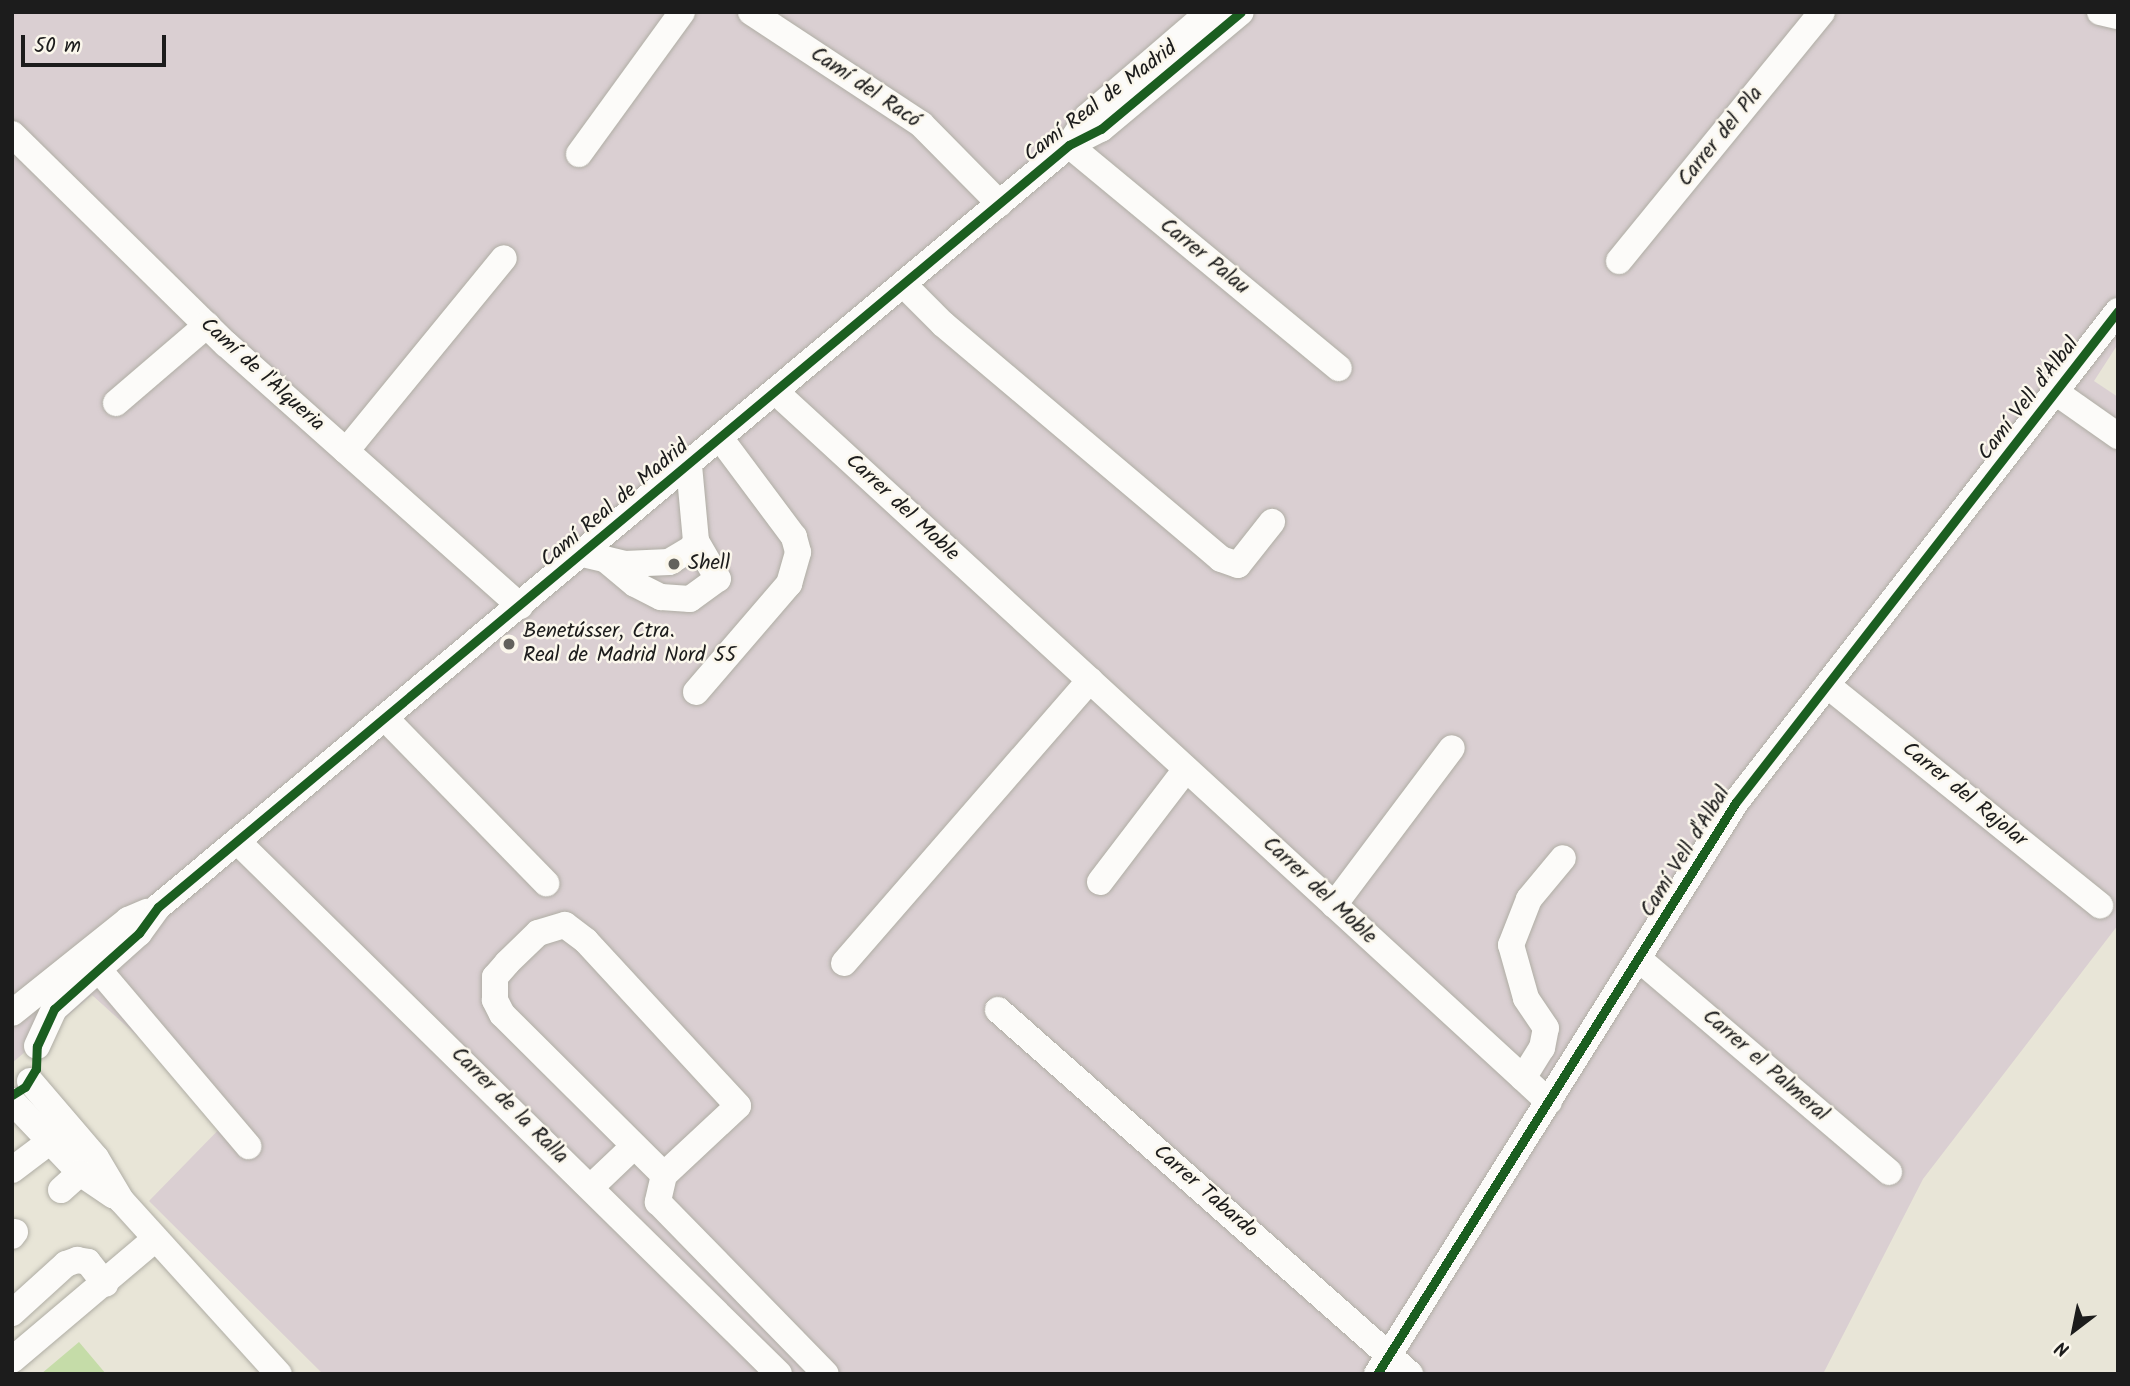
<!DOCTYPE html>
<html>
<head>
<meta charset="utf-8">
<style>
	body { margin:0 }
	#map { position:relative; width:2130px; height:1386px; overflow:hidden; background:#e8e5d7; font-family:Kalam,sans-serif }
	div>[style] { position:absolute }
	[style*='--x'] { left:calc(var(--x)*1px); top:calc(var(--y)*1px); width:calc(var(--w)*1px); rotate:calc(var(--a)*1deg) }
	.industrial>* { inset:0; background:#dacfd2 }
	.green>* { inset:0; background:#c5dca8 }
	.roads { filter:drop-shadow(0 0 2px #afada4) drop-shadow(0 0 2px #afada4) }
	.minor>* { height:26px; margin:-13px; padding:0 13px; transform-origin:13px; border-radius:13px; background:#fcfbf9 }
	.cycleway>* { height:9px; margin:-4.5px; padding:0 4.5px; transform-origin:4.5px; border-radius:4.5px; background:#1b5e20 }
	.dots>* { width:19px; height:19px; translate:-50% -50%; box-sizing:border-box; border:4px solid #fbf7ec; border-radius:50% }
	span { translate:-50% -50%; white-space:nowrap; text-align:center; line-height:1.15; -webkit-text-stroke:5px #fbf7ec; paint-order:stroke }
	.street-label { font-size:21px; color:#1c1c1c }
	.poi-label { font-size:21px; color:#1c1c1c }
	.left { translate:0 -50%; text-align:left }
	.frame { position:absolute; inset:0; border:14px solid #1c1c1c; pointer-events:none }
	.north { position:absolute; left:2039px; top:1295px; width:70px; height:70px; -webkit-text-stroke:5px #fbf7ec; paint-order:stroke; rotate:212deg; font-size:19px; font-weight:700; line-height:28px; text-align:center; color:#1c1c1c }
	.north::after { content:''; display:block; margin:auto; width:24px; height:32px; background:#1c1c1c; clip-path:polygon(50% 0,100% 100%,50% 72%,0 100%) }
	.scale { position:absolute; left:21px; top:35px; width:145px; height:32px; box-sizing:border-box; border:4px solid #1c1c1c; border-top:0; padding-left:9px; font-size:21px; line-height:24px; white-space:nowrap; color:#1c1c1c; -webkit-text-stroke:5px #fbf7ec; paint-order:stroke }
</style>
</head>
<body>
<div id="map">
	<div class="industrial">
		<i style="clip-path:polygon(12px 12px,2118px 12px,2118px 344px,2094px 381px,2118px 397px,2118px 925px,1923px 1179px,1823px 1374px,323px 1374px,149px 1201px,229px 1119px,92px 995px,12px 1063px)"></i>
	</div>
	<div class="green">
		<i style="clip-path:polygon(79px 1342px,106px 1374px,41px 1374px)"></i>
	</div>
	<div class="roads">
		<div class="minor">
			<i style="--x:751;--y:12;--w:204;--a:33.4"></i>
			<i style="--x:921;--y:124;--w:112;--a:45.4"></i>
			<i style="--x:2100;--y:12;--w:18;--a:13"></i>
			<i style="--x:12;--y:134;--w:300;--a:44.5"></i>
			<i style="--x:226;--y:344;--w:394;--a:41.7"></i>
			<i style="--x:1071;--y:142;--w:30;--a:-57"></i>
			<i style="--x:1087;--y:117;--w:161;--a:-40.7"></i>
			<i style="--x:1069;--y:145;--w:350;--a:39.6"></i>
			<i style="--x:579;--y:154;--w:175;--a:-54"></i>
			<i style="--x:1619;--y:261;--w:321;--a:-50.8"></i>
			<i style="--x:904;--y:285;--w:55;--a:45"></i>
			<i style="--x:943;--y:324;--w:364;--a:40.2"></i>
			<i style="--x:1221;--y:559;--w:18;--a:19"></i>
			<i style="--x:1238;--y:565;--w:55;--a:-51.7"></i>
			<i style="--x:777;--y:393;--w:1048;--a:42.56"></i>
			<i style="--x:2057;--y:393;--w:75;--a:35.2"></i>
			<i style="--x:116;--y:403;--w:120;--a:-40.6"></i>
			<i style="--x:346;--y:451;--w:249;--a:-50.7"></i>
			<i style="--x:583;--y:554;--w:43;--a:13.4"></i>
			<i style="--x:625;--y:564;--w:44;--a:-2.6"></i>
			<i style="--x:669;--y:562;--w:27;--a:-31"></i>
			<i style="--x:692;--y:548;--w:8;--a:-60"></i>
			<i style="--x:696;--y:541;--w:75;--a:-95.3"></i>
			<i style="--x:605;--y:559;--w:39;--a:40"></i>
			<i style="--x:635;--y:584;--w:29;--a:27"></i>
			<i style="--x:661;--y:597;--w:29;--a:4"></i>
			<i style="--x:690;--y:599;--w:34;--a:-36"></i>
			<i style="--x:718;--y:579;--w:44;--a:-120.1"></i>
			<i style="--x:1827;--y:685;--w:351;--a:38.9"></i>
			<i style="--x:696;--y:692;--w:143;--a:-49.3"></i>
			<i style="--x:789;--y:584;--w:33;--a:-74"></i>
			<i style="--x:798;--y:552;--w:16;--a:-105"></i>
			<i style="--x:794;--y:537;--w:122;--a:-126.7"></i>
			<i style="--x:385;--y:718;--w:231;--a:45.7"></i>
			<i style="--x:237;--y:841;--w:760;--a:44.52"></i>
			<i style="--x:1100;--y:882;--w:142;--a:-52.7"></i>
			<i style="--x:1334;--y:905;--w:196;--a:-53.1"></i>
			<i style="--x:565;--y:925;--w:26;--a:37"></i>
			<i style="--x:586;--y:941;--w:224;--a:47.3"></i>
			<i style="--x:738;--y:1106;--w:101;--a:137"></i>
			<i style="--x:664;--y:1175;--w:228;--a:-135.2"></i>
			<i style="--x:502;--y:1014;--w:16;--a:-117"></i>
			<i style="--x:495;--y:1000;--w:23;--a:-90"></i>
			<i style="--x:495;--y:977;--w:18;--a:-49"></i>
			<i style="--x:507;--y:963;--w:43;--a:-44.1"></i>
			<i style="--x:538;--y:933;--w:28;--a:-17"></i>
			<i style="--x:1640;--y:960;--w:327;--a:40.4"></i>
			<i style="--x:844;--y:963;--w:375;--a:-49"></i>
			<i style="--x:99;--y:970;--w:231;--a:49.7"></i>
			<i style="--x:998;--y:1010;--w:550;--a:41.46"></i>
			<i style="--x:12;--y:1013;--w:149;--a:-38.7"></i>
			<i style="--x:128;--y:920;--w:21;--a:-23"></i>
			<i style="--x:37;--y:1046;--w:41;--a:-65.3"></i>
			<i style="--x:54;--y:1009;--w:114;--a:-41.8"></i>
			<i style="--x:139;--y:933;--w:32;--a:-54"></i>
			<i style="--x:158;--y:907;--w:1188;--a:-39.91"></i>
			<i style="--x:1069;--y:145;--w:36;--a:-27"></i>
			<i style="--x:1101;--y:129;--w:182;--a:-39.9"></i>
			<i style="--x:1523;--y:1078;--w:36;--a:-58"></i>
			<i style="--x:1542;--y:1048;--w:20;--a:-79"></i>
			<i style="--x:1546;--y:1028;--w:36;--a:-124"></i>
			<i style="--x:1526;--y:998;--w:55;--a:-105.8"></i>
			<i style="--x:1511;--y:945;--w:49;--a:-68.6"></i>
			<i style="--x:1529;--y:899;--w:53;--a:-50.3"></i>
			<i style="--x:30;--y:1081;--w:101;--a:49.4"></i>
			<i style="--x:96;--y:1158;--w:49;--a:59.2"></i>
			<i style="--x:121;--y:1200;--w:235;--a:47.8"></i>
			<i style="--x:12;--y:1101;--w:99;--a:46.6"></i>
			<i style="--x:80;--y:1173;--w:40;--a:34"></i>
			<i style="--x:12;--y:1170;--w:50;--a:-36.9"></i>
			<i style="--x:664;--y:1175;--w:28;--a:103"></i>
			<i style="--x:658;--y:1202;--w:240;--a:45.7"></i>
			<i style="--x:591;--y:1187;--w:59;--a:-43.6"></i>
			<i style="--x:61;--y:1190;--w:25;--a:-42"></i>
			<i style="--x:12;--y:1236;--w:5;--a:-53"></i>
			<i style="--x:12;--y:1313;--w:73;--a:-42.2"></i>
			<i style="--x:66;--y:1264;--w:12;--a:-20"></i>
			<i style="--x:77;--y:1260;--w:11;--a:10"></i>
			<i style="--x:88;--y:1262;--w:28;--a:52"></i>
			<i style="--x:12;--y:1360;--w:187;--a:-40.2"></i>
			<i style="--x:1377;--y:1374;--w:675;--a:-57.89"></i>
			<i style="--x:1736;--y:802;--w:622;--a:-52.12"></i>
		</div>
	</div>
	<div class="cycleway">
		<i style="--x:12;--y:1095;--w:15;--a:-32"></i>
		<i style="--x:25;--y:1087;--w:21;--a:-59"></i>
		<i style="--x:36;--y:1069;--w:23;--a:-88"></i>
		<i style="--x:37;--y:1046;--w:41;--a:-65.3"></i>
		<i style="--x:54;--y:1009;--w:114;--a:-41.8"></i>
		<i style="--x:139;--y:933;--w:32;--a:-54"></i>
		<i style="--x:158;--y:907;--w:1188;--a:-39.91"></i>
		<i style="--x:1069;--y:145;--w:36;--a:-27"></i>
		<i style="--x:1101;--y:129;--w:182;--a:-39.9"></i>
		<i style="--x:1377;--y:1374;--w:675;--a:-57.89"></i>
		<i style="--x:1736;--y:802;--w:622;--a:-52.12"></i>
	</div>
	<div class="dots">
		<i style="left:674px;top:564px;background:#63625d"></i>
		<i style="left:509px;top:644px;background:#63625d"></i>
	</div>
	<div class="street-label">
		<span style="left:865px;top:88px;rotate:34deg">Camí del Racó</span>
		<span style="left:1101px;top:102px;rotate:-37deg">Camí Real de Madrid</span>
		<span style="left:1721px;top:137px;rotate:-51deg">Carrer del Pla</span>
		<span style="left:1204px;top:257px;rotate:39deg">Carrer Palau</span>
		<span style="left:262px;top:375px;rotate:42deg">Camí de l'Alqueria</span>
		<span style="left:2029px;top:399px;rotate:-52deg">Camí Vell d'Albal</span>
		<span style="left:615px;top:504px;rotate:-40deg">Camí Real de Madrid</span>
		<span style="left:902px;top:508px;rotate:43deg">Carrer del Moble</span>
		<span style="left:1964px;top:795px;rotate:39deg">Carrer del Rajolar</span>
		<span style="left:1686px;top:852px;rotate:-58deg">Camí Vell d'Albal</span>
		<span style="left:1319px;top:891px;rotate:43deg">Carrer del Moble</span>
		<span style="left:1765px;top:1066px;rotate:41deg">Carrer el Palmeral</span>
		<span style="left:509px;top:1106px;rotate:45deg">Carrer de la Ralla</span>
		<span style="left:1205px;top:1192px;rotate:41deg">Carrer Tabardo</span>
	</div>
	<div class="poi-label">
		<span class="left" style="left:688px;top:564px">Shell</span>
		<span class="left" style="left:523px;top:644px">Benetússer, Ctra.<br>Real de Madrid Nord 55</span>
	</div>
	<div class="frame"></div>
	<div class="north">N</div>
	<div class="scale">50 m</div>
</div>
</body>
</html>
